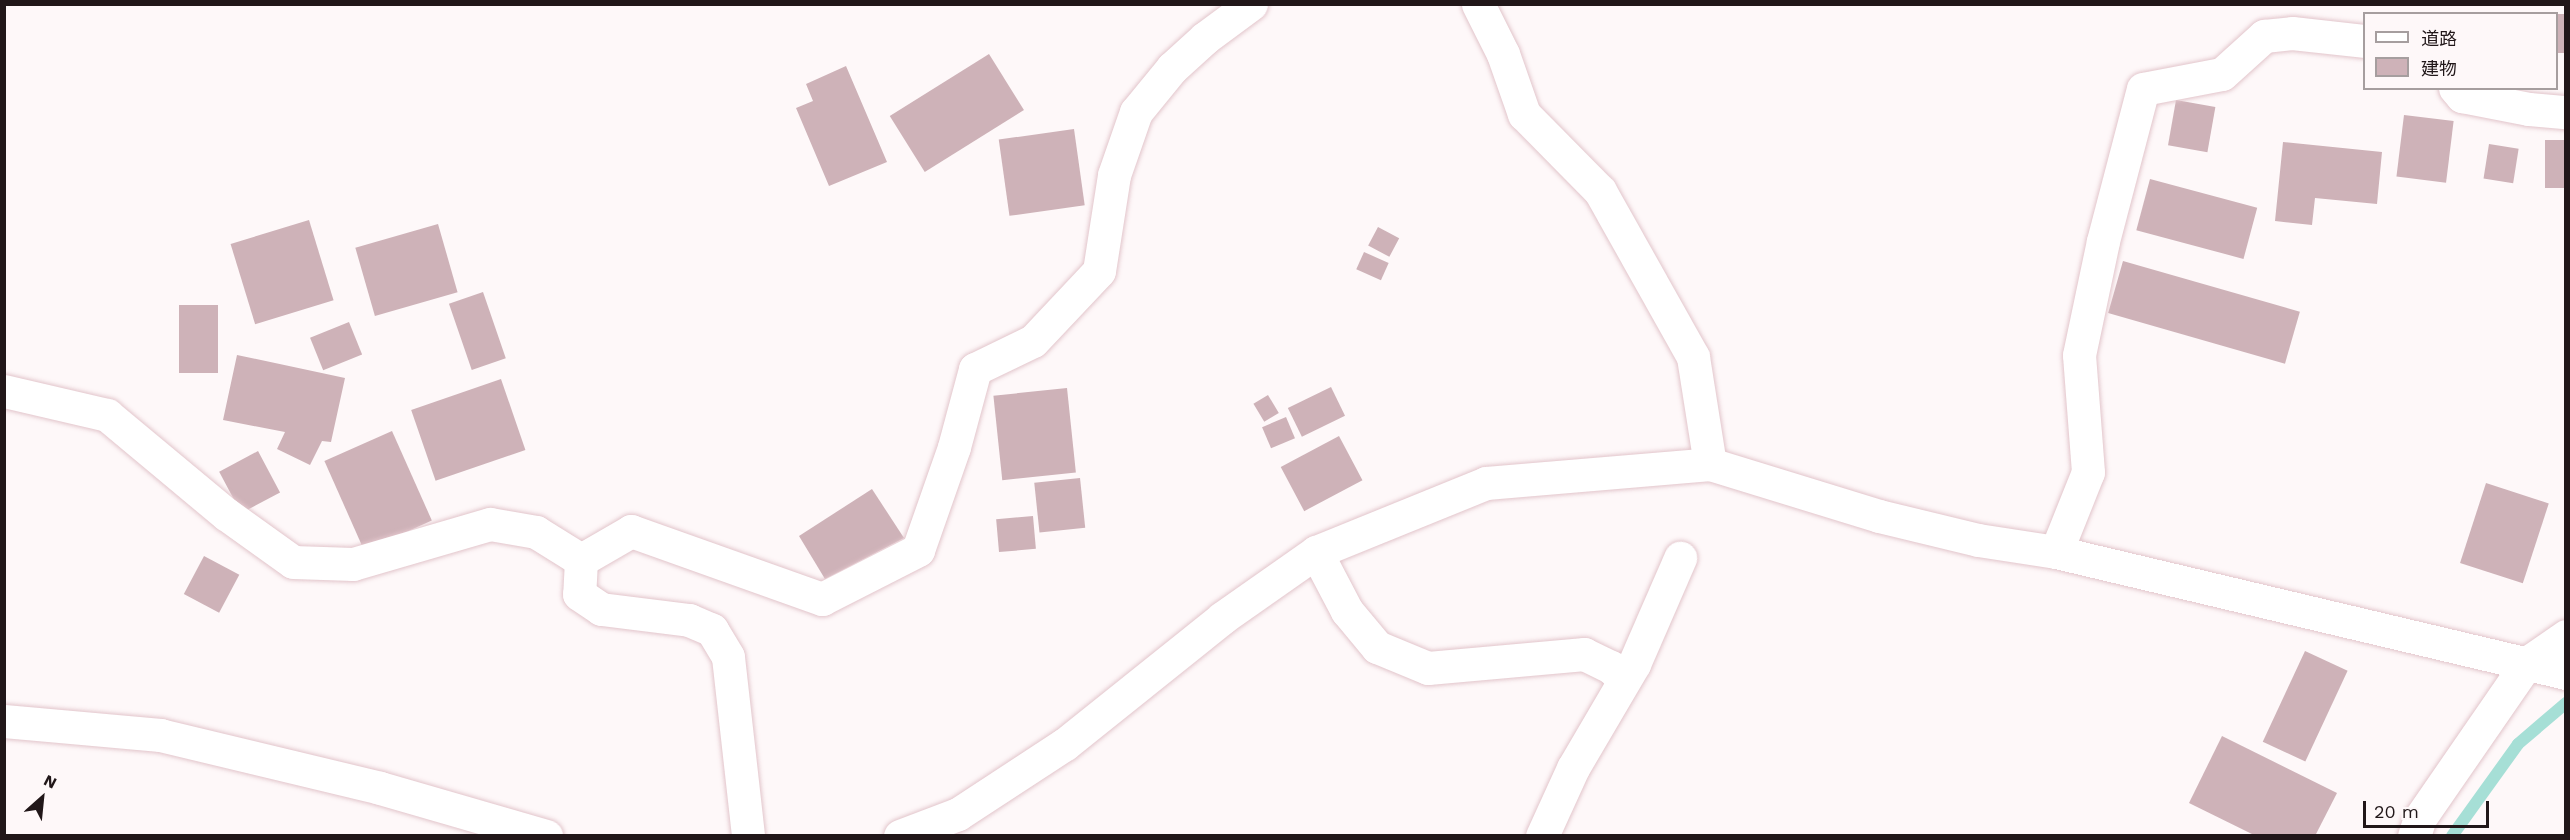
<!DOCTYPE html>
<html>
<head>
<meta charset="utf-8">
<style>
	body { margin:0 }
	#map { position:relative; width:2570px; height:840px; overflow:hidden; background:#fef8f9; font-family:"Work Sans","Noto Sans JP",sans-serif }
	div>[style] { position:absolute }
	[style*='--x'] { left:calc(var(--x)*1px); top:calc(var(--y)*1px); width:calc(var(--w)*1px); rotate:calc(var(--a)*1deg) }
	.stream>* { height:12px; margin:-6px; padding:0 6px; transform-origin:6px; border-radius:6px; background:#a6dfd6 }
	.building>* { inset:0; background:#ceb2b8; transform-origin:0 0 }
	.roads { filter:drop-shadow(0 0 2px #e2c5cb) drop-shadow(0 0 2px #e2c5cb) }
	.street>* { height:33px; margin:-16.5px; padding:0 16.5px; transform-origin:16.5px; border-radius:16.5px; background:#fff }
	.secondary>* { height:33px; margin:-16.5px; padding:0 16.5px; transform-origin:16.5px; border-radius:16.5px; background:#fff }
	span { translate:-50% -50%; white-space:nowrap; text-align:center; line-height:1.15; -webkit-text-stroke:4.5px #fef8f9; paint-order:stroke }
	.frame { position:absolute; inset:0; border:6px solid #211719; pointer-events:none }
	.legend { position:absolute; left:2363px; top:12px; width:195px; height:78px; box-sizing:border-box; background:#fef8f9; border:2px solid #a69e9f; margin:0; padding:8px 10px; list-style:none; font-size:18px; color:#211719 }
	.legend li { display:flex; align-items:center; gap:12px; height:30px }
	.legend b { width:30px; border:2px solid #a69e9f }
	.north { position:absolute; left:12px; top:768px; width:60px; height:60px; -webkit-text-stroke:4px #fef8f9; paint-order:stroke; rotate:27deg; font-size:16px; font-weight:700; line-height:24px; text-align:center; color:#211719 }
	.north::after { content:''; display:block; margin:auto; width:21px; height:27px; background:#211719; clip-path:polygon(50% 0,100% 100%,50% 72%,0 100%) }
	.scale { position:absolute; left:2363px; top:801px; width:126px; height:27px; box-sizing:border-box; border:3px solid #211719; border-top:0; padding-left:8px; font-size:18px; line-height:21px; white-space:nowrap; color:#211719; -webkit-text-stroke:4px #fef8f9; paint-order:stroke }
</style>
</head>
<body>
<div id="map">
	<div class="stream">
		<i style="--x:2452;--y:836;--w:113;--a:-54.3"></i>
		<i style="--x:2518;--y:744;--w:63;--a:-40.5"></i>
	</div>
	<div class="building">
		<i style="left:2566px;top:14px;width:39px;height:10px;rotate:90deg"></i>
		<i style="left:989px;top:54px;width:66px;height:117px;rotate:58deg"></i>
		<i style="clip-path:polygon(846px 66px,887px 162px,829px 186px,796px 108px,813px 101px,806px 84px)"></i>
		<i style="left:2176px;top:100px;width:40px;height:46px;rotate:10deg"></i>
		<i style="left:2404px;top:115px;width:50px;height:62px;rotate:7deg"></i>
		<i style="left:1074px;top:129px;width:77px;height:76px;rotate:82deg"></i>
		<i style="left:2545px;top:140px;width:21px;height:48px"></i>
		<i style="clip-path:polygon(2283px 142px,2382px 152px,2377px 204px,2315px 198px,2312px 225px,2275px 221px)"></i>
		<i style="left:2489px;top:144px;width:30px;height:35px;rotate:9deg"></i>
		<i style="left:2150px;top:179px;width:111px;height:53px;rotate:15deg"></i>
		<i style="left:309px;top:220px;width:84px;height:82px;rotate:73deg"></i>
		<i style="left:438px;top:224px;width:71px;height:86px;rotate:74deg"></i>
		<i style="left:1378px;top:227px;width:24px;height:21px;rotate:28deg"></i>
		<i style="left:1364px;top:252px;width:27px;height:19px;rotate:24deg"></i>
		<i style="left:2123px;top:261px;width:184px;height:54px;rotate:16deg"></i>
		<i style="left:483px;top:292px;width:70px;height:36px;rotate:71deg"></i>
		<i style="left:179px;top:305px;width:39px;height:68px"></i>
		<i style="left:349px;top:322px;width:35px;height:42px;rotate:68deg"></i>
		<i style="clip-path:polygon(237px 355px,345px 378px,331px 442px,322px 441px,310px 465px,277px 449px,285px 432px,223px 420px)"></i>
		<i style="left:501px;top:379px;width:75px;height:95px;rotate:71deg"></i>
		<i style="left:1331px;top:387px;width:32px;height:48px;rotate:64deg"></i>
		<i style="left:1067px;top:388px;width:85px;height:74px;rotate:84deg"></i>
		<i style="left:1268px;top:395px;width:21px;height:17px;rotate:59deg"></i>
		<i style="left:1286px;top:417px;width:23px;height:26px;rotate:67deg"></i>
		<i style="left:392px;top:431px;width:98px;height:74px;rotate:66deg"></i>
		<i style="left:1339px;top:436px;width:50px;height:66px;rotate:62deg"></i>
		<i style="left:258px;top:451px;width:47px;height:44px;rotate:62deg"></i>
		<i style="left:1080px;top:478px;width:50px;height:46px;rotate:84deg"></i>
		<i style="left:2486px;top:483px;width:66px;height:84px;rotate:18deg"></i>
		<i style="clip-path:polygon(872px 489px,904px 538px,825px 579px,799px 536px)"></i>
		<i style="left:1033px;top:516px;width:33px;height:37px;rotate:85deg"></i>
		<i style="left:204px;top:556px;width:40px;height:43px;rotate:28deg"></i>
		<i style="left:2305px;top:651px;width:47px;height:100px;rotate:25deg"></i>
		<i style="clip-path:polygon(2222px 736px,2337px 793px,2315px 836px,2256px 836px,2189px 803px)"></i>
	</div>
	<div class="roads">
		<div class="street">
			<i style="--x:1478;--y:4;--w:56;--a:63.4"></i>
			<i style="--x:1503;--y:54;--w:64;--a:70.7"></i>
			<i style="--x:1524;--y:114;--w:108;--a:45.4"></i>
			<i style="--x:1600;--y:191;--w:190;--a:60.7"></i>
			<i style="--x:1693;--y:357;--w:108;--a:81"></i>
			<i style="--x:2455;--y:88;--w:11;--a:49"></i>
			<i style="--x:2462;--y:96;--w:68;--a:11"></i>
			<i style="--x:2529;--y:109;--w:37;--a:5"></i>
			<i style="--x:4;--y:391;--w:106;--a:13.1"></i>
			<i style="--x:107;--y:415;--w:155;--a:39.8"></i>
			<i style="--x:226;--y:514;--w:82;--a:35.6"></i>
			<i style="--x:293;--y:562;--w:60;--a:1.9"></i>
			<i style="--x:353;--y:564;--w:143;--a:-16.3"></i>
			<i style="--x:490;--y:524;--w:47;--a:9.9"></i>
			<i style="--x:536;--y:532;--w:53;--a:31.9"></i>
			<i style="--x:581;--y:560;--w:34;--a:93"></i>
			<i style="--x:579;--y:594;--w:27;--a:34"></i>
			<i style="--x:601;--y:609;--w:89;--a:7.1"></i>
			<i style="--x:689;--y:620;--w:25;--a:23"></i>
			<i style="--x:712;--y:630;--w:31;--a:59"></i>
			<i style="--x:728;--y:657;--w:180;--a:83.6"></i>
			<i style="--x:2056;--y:552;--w:86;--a:-68.2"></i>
			<i style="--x:2088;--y:472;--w:117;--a:-94.4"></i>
			<i style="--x:2079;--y:355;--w:116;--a:-78.1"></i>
			<i style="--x:2103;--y:241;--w:157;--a:-75.3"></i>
			<i style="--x:2143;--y:89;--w:80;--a:-10.8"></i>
			<i style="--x:2222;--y:74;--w:57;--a:-42.1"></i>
			<i style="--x:2264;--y:36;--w:28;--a:-6"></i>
			<i style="--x:2292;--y:33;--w:72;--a:6.3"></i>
			<i style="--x:581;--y:560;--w:58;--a:-30.1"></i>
			<i style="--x:631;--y:531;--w:203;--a:19.6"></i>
			<i style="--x:822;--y:599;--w:108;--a:-27"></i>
			<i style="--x:918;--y:550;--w:109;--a:-70.7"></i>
			<i style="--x:954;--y:447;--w:81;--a:-74.9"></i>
			<i style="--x:975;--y:369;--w:64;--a:-25.8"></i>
			<i style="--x:1033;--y:341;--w:96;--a:-46.7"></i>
			<i style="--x:1099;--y:271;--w:97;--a:-81.1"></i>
			<i style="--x:1114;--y:175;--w:67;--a:-70.8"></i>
			<i style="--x:1136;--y:112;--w:57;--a:-50.7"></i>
			<i style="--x:1172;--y:68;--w:45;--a:-42.3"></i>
			<i style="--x:1205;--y:38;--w:57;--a:-36.5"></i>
			<i style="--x:1542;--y:836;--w:75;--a:-65.5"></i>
			<i style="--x:1573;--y:768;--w:121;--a:-59.6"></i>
			<i style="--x:1634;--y:664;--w:116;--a:-66.5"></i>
			<i style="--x:2414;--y:836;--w:19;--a:-72"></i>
			<i style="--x:2420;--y:818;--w:188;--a:-55.4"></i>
			<i style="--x:2527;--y:663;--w:47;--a:-34.7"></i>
		</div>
		<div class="secondary">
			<i style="--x:1316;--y:552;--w:67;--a:62.3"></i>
			<i style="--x:1347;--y:611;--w:47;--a:50.2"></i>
			<i style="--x:1377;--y:647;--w:55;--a:22.4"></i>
			<i style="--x:1428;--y:668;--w:157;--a:-5.1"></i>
			<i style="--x:1584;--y:654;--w:30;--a:26"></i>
			<i style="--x:1611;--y:667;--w:18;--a:45"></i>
			<i style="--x:4;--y:721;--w:157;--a:5.1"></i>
			<i style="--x:160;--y:735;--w:226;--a:13.5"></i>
			<i style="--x:380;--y:788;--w:173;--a:16.1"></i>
			<i style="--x:900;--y:836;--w:62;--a:-20.8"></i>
			<i style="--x:958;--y:814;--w:128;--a:-33.2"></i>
			<i style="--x:1065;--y:744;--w:201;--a:-38.7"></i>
			<i style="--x:1222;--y:618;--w:115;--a:-35.1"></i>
			<i style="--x:1316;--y:552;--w:183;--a:-22.1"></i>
			<i style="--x:1486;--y:483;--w:225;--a:-4.8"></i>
			<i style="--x:1710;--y:464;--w:177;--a:17.1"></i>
			<i style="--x:1879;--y:516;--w:102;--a:13.6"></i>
			<i style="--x:1978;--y:540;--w:79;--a:8.7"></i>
			<i style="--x:2056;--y:552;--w:524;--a:13.35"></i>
		</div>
	</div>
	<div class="frame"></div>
	<ul class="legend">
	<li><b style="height:8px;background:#fff"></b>道路</li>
	<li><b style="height:16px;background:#ceb2b8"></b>建物</li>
	</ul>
	<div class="north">N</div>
	<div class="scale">20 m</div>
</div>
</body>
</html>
